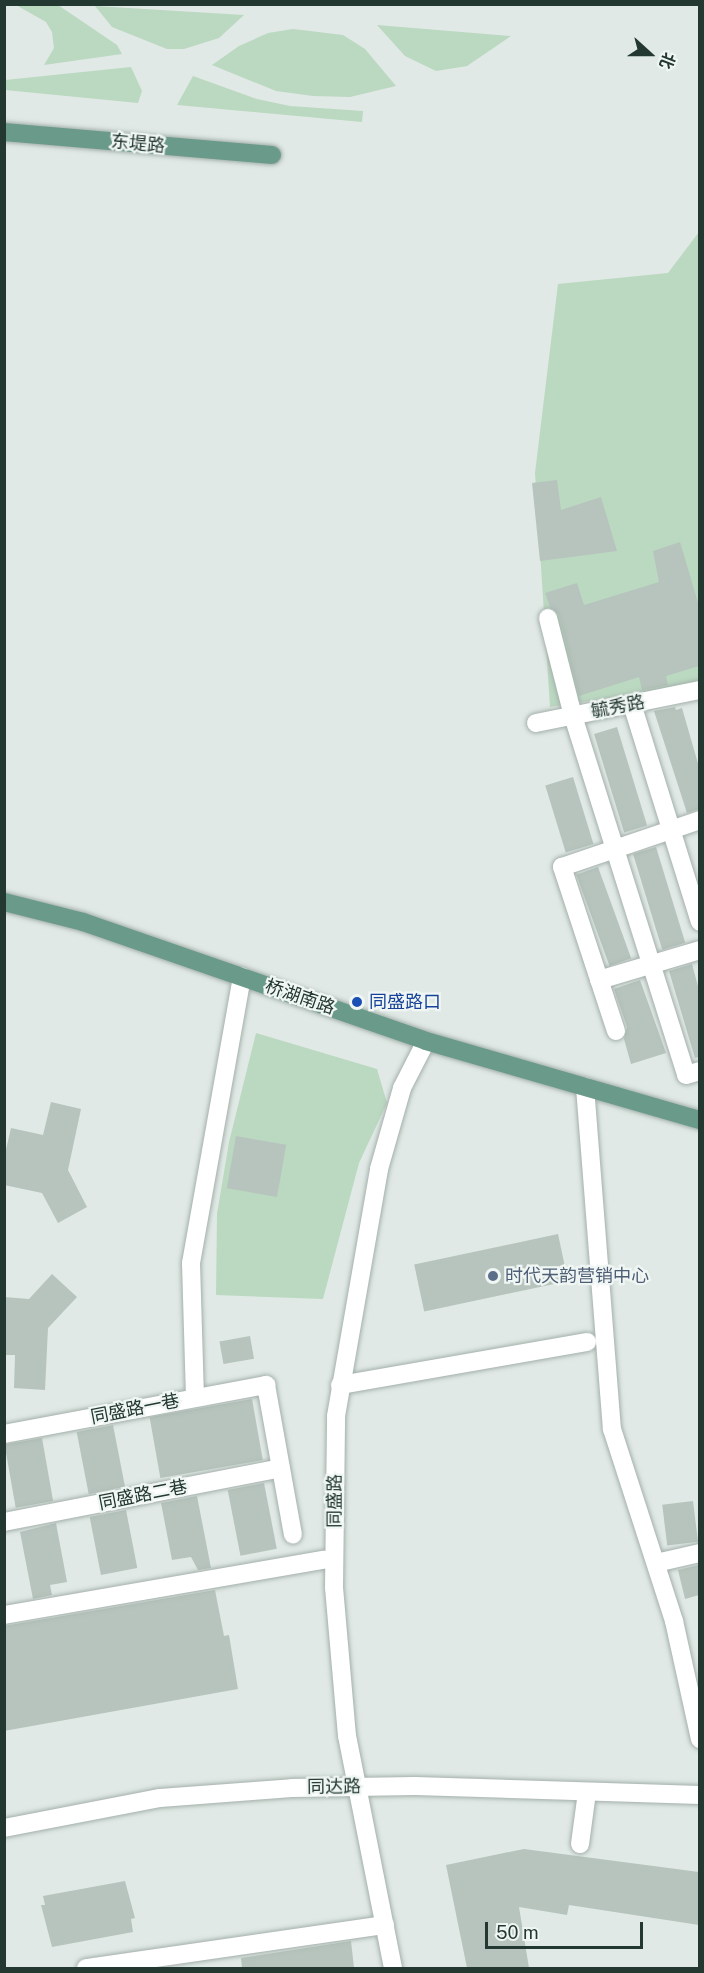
<!DOCTYPE html>
<html>
<head>
<meta charset="utf-8">
<style>
	body { margin:0 }
	#map { position:relative; width:704px; height:1973px; overflow:hidden; background:#e0e9e5; font-family:"Public Sans","Noto Sans SC",sans-serif }
	div>[style] { position:absolute }
	[style*='--x'] { left:calc(var(--x)*1px); top:calc(var(--y)*1px); width:calc(var(--w)*1px); rotate:calc(var(--a)*1deg) }
	.green>* { inset:0; background:#bbd8c1 }
	.building>* { inset:0; background:#b6c4bd; transform-origin:0 0 }
	.roads { filter:drop-shadow(0 0 2px #a4b0ab) drop-shadow(0 0 2px #a4b0ab) }
	.minor>* { height:18px; margin:-9px; padding:0 9px; transform-origin:9px; border-radius:9px; background:#fff }
	.major>* { height:18px; margin:-9px; padding:0 9px; transform-origin:9px; border-radius:9px; background:#6a9a89 }
	.dots>* { width:16px; height:16px; translate:-50% -50%; box-sizing:border-box; border:3px solid #f0f6f3; border-radius:50% }
	span { translate:-50% -50%; white-space:nowrap; text-align:center; line-height:1.15; -webkit-text-stroke:4.5px #f0f6f3; paint-order:stroke }
	.street-label { font-size:18px; color:#233830 }
	.transit-label { font-size:18px; color:#164399 }
	.left { translate:0 -50%; text-align:left }
	.service-label { font-size:18px; color:#4e5e75 }
	.frame { position:absolute; inset:0; border:6px solid #233830; pointer-events:none }
	.north { position:absolute; left:620px; top:24px; width:60px; height:60px; -webkit-text-stroke:4px #f0f6f3; paint-order:stroke; rotate:111deg; font-size:16px; font-weight:700; line-height:24px; text-align:center; color:#233830 }
	.north::after { content:''; display:block; margin:auto; width:21px; height:27px; background:#233830; clip-path:polygon(50% 0,100% 100%,50% 72%,0 100%) }
	.scale { position:absolute; left:485px; top:1922px; width:158px; height:27px; box-sizing:border-box; border:3px solid #233830; border-top:0; padding-left:8px; font-size:18px; line-height:21px; white-space:nowrap; color:#233830; -webkit-text-stroke:4px #f0f6f3; paint-order:stroke }
</style>
</head>
<body>
<div id="map">
	<div class="green">
		<i style="clip-path:polygon(16px 5px,58px 5px,117px 45px,122px 54px,44px 65px,54px 48px,52px 32px,46px 22px)"></i>
		<i style="clip-path:polygon(95px 6px,244px 15px,219px 38px,184px 49px,167px 49px,112px 27px)"></i>
		<i style="clip-path:polygon(377px 25px,511px 36px,467px 66px,436px 71px,405px 56px)"></i>
		<i style="clip-path:polygon(293px 29px,343px 35px,365px 49px,396px 86px,350px 97px,313px 96px,276px 91px,212px 65px,239px 46px,268px 33px)"></i>
		<i style="clip-path:polygon(131px 67px,142px 91px,138px 103px,5px 90px,5px 80px)"></i>
		<i style="clip-path:polygon(193px 76px,257px 99px,290px 106px,363px 111px,362px 122px,177px 105px)"></i>
		<i style="clip-path:polygon(699px 232px,699px 684px,550px 707px,535px 473px,558px 284px,668px 273px)"></i>
		<i style="clip-path:polygon(256px 1033px,377px 1069px,387px 1103px,359px 1163px,323px 1299px,216px 1295px,217px 1214px,229px 1142px)"></i>
	</div>
	<div class="building">
		<i style="clip-path:polygon(557px 480px,561px 510px,601px 497px,617px 551px,540px 561px,532px 483px)"></i>
		<i style="clip-path:polygon(680px 542px,699px 606px,699px 666px,666px 676px,668px 685px,642px 690px,639px 677px,579px 696px,559px 615px,550px 607px,545px 593px,577px 583px,584px 605px,659px 582px,653px 551px)"></i>
		<i style="clip-path:polygon(675px 707px,676px 710px,682px 708px,699px 767px,699px 809px,687px 813px,654px 711px)"></i>
		<i style="left:617px;top:727px;width:103px;height:24px;rotate:73deg"></i>
		<i style="left:573px;top:777px;width:70px;height:29px;rotate:73deg"></i>
		<i style="left:656px;top:847px;width:100px;height:24px;rotate:73deg"></i>
		<i style="left:598px;top:867px;width:97px;height:23px;rotate:70deg"></i>
		<i style="clip-path:polygon(692px 964px,699px 990px,699px 1057px,695px 1058px,669px 971px)"></i>
		<i style="clip-path:polygon(640px 980px,666px 1053px,631px 1064px,624px 1039px,627px 1027px,614px 989px)"></i>
		<i style="clip-path:polygon(51px 1102px,81px 1109px,68px 1170px,87px 1207px,58px 1223px,42px 1193px,4px 1185px,4px 1158px,11px 1128px,43px 1135px)"></i>
		<i style="left:236px;top:1136px;width:51px;height:53px;rotate:10deg"></i>
		<i style="left:558px;top:1234px;width:48px;height:147px;rotate:78deg"></i>
		<i style="clip-path:polygon(52px 1274px,77px 1297px,48px 1328px,45px 1390px,14px 1388px,15px 1355px,4px 1355px,4px 1297px,29px 1299px)"></i>
		<i style="left:250px;top:1336px;width:23px;height:31px;rotate:80deg"></i>
		<i style="left:252px;top:1399px;width:62px;height:104px;rotate:80deg"></i>
		<i style="left:113px;top:1425px;width:63px;height:37px;rotate:79deg"></i>
		<i style="left:42px;top:1438px;width:64px;height:38px;rotate:80deg"></i>
		<i style="left:264px;top:1483px;width:67px;height:37px;rotate:79deg"></i>
		<i style="clip-path:polygon(197px 1496px,211px 1568px,198px 1570px,191px 1557px,172px 1560px,161px 1503px)"></i>
		<i style="left:693px;top:1501px;width:41px;height:31px;rotate:83deg"></i>
		<i style="left:126px;top:1510px;width:59px;height:37px;rotate:79deg"></i>
		<i style="clip-path:polygon(56px 1523px,67px 1582px,50px 1585px,52px 1595px,33px 1599px,20px 1532px)"></i>
		<i style="clip-path:polygon(699px 1565px,699px 1595px,685px 1599px,678px 1570px)"></i>
		<i style="clip-path:polygon(215px 1590px,224px 1636px,229px 1635px,238px 1689px,4px 1731px,4px 1626px)"></i>
		<i style="clip-path:polygon(524px 1849px,699px 1872px,699px 1925px,569px 1905px,567px 1915px,519px 1907px,529px 1968px,467px 1968px,446px 1865px)"></i>
		<i style="clip-path:polygon(125px 1881px,135px 1918px,131px 1919px,133px 1932px,52px 1947px,41px 1905px,45px 1905px,43px 1896px)"></i>
		<i style="clip-path:polygon(351px 1941px,354px 1968px,242px 1968px,241px 1958px)"></i>
	</div>
	<div class="roads">
		<div class="minor">
			<i style="--x:548;--y:618;--w:101;--a:75.7"></i>
			<i style="--x:573;--y:716;--w:376;--a:72.5"></i>
			<i style="--x:686;--y:1075;--w:15;--a:-16"></i>
			<i style="--x:632;--y:704;--w:228;--a:72.7"></i>
			<i style="--x:536;--y:723;--w:167;--a:-11.4"></i>
			<i style="--x:599;--y:980;--w:105;--a:-16.5"></i>
			<i style="--x:616;--y:1031;--w:173;--a:-108.2"></i>
			<i style="--x:562;--y:867;--w:146;--a:-18.8"></i>
			<i style="--x:585;--y:1087;--w:343;--a:85.5"></i>
			<i style="--x:612;--y:1429;--w:202;--a:72.1"></i>
			<i style="--x:674;--y:1621;--w:121;--a:77.6"></i>
			<i style="--x:340;--y:1385;--w:251;--a:-9.9"></i>
			<i style="--x:195;--y:1398;--w:135;--a:-91.7"></i>
			<i style="--x:191;--y:1263;--w:291;--a:-79.9"></i>
			<i style="--x:4;--y:1434;--w:267;--a:-10.6"></i>
			<i style="--x:266;--y:1385;--w:152;--a:79.8"></i>
			<i style="--x:4;--y:1522;--w:282;--a:-11"></i>
			<i style="--x:656;--y:1563;--w:45;--a:-12.8"></i>
			<i style="--x:4;--y:1615;--w:325;--a:-9.8"></i>
			<i style="--x:4;--y:1828;--w:159;--a:-10.9"></i>
			<i style="--x:160;--y:1798;--w:132;--a:-4.3"></i>
			<i style="--x:292;--y:1788;--w:123;--a:-0.9"></i>
			<i style="--x:415;--y:1786;--w:285;--a:1.8"></i>
			<i style="--x:580;--y:1844;--w:52;--a:-82.3"></i>
			<i style="--x:86;--y:1968;--w:302;--a:-8.2"></i>
			<i style="--x:393;--y:1968;--w:237;--a:-101.2"></i>
			<i style="--x:347;--y:1736;--w:149;--a:-95"></i>
			<i style="--x:334;--y:1588;--w:172;--a:-89.3"></i>
			<i style="--x:336;--y:1416;--w:251;--a:-80.1"></i>
			<i style="--x:379;--y:1169;--w:84;--a:-74.1"></i>
			<i style="--x:402;--y:1088;--w:53;--a:-62.9"></i>
		</div>
		<div class="major">
			<i style="--x:4;--y:132;--w:269;--a:4.9"></i>
			<i style="--x:4;--y:902;--w:81;--a:14.2"></i>
			<i style="--x:83;--y:922;--w:363;--a:19.1"></i>
			<i style="--x:426;--y:1041;--w:285;--a:16.1"></i>
		</div>
	</div>
	<div class="dots">
		<i style="left:357px;top:1002px;background:#1a4fb4"></i>
		<i style="left:493px;top:1276px;background:#5c6f8a"></i>
	</div>
	<div class="street-label">
		<span style="left:138px;top:144px;rotate:5deg">东堤路</span>
		<span style="left:618px;top:707px;rotate:-11deg">毓秀路</span>
		<span style="left:300px;top:997px;rotate:19deg">桥湖南路</span>
		<span style="left:135px;top:1409px;rotate:-11deg">同盛路一巷</span>
		<span style="left:143px;top:1495px;rotate:-11deg">同盛路二巷</span>
		<span style="left:335px;top:1501px;rotate:-90deg">同盛路</span>
		<span style="left:334px;top:1787px;rotate:-1deg">同达路</span>
	</div>
	<div class="transit-label">
		<span class="left" style="left:369px;top:1002px">同盛路口</span>
	</div>
	<div class="service-label">
		<span class="left" style="left:505px;top:1276px">时代天韵营销中心</span>
	</div>
	<div class="frame"></div>
	<div class="north">北</div>
	<div class="scale">50 m</div>
</div>
</body>
</html>
